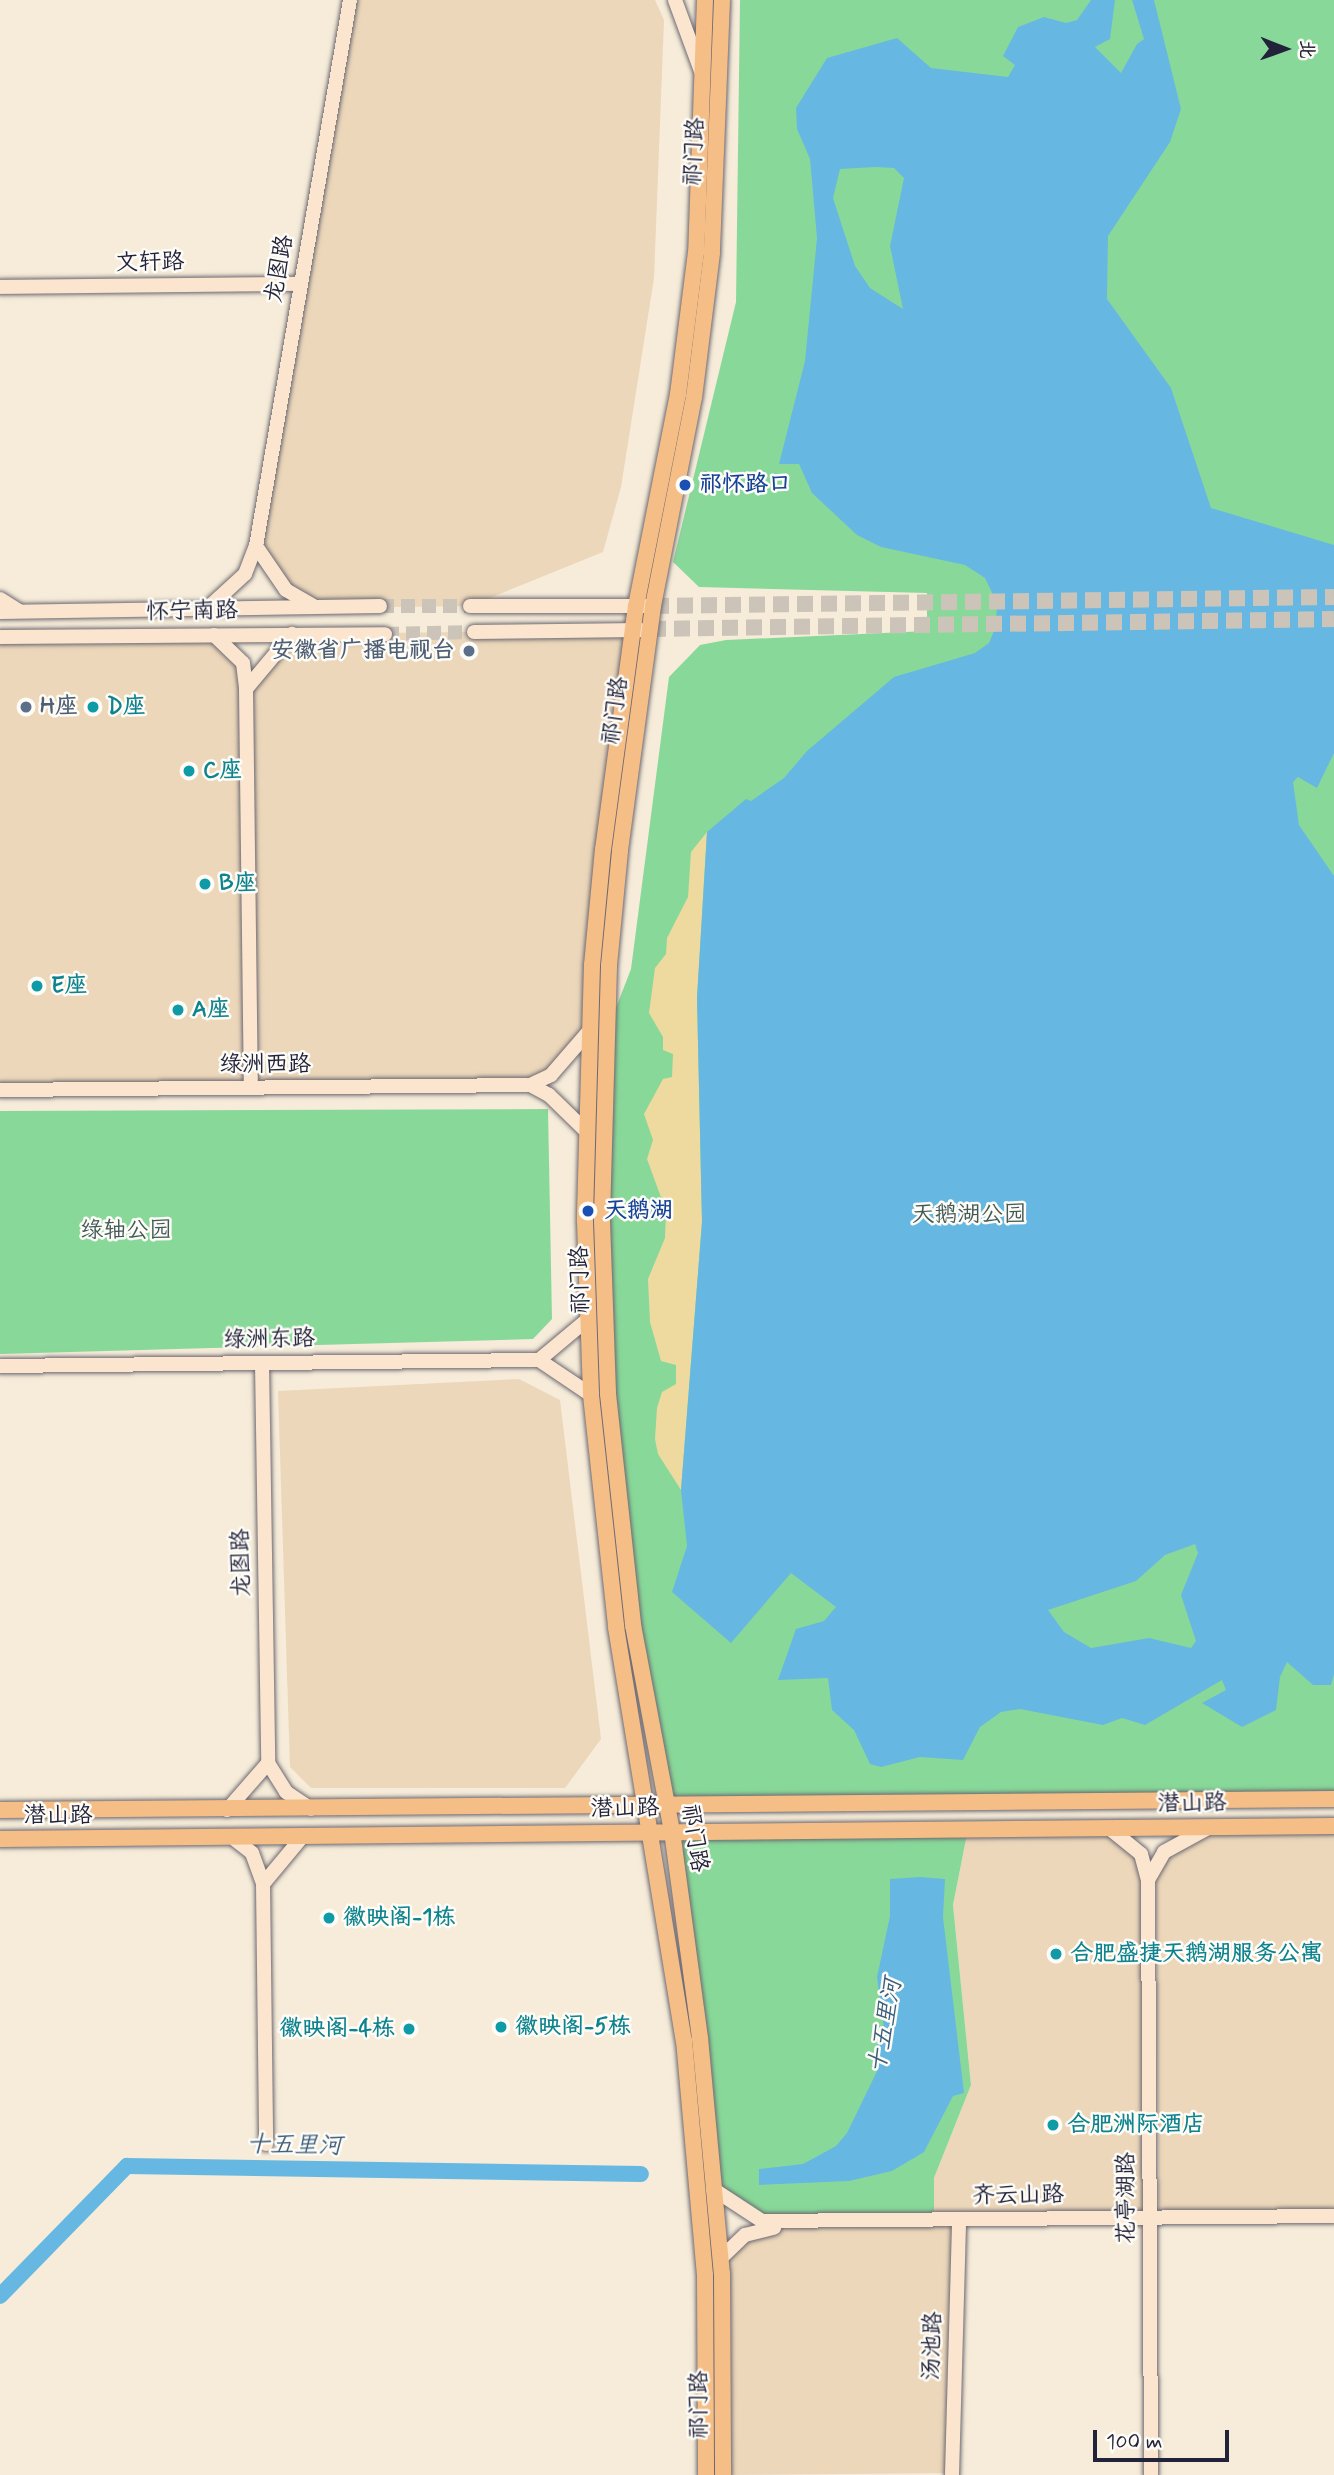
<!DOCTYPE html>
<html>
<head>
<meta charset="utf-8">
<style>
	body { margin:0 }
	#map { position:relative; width:1334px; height:2475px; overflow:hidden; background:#f6ecd9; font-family:Mynerve,"LXGW WenKai TC",sans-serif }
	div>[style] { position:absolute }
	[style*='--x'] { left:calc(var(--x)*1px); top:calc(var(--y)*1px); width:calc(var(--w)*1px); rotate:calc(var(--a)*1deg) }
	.built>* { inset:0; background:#ecd7ba }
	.green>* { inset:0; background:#88d999 }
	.sand>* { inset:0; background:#eeda9e }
	.water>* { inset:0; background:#66b8e2 }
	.river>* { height:16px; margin:-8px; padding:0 8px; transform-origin:8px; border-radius:8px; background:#66b8e2 }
	.secondary-tunnel>* { height:14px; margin-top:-7px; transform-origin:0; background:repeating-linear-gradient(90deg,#ccc4b9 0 14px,transparent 0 21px) }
	.primary-tunnel>* { height:16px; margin-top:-8px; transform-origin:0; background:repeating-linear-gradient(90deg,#ccc4b9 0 16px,transparent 0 24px) }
	.roads { filter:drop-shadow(0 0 2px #6c6972) drop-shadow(0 0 2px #6c6972) }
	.secondary>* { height:14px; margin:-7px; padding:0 7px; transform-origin:7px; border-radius:7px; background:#fbe5cf }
	.primary>* { height:16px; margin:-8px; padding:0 8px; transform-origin:8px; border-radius:8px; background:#f6be87 }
	.dots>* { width:19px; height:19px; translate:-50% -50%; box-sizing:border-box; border:4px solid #fdfcf7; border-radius:50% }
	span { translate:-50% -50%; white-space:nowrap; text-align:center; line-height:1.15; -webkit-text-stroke:5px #fdfcf7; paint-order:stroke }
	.street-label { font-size:23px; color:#22223b }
	.transit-label { font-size:23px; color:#164399; font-weight:700 }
	.left { translate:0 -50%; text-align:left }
	.service-label { font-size:23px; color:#4e5e75; font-weight:700 }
	.right { translate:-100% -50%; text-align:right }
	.culture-label { font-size:23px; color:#0d838f; font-weight:700 }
	.park-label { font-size:23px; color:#415957 }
	.water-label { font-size:24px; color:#3d5e7e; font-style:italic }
	.north { position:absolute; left:1250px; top:14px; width:70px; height:70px; -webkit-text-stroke:5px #fdfcf7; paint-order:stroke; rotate:91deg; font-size:19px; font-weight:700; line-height:28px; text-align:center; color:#22223b }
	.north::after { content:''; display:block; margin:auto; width:24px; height:32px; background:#22223b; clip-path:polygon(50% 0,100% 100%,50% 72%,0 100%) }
	.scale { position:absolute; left:1093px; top:2430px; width:136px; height:32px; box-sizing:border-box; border:4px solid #22223b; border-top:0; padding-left:9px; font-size:21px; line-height:24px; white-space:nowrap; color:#22223b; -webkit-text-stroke:5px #fdfcf7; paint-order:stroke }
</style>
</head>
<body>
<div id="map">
	<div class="built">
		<i style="clip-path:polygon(350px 0,655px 0,664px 20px,654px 278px,621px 487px,603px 552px,470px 606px,317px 608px,286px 590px,256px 546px)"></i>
		<i style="clip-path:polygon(634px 630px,590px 1030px,530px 1085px,0 1090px,0 638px,214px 635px,232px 651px,246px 688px,292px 634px)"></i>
		<i style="clip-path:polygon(519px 1379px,560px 1400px,601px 1739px,565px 1788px,311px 1788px,290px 1767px,278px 1391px)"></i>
		<i style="clip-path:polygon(1334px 1826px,1334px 2216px,1159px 2217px,1156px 1872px,1164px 1852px,1197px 1833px)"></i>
		<i style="clip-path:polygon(1109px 1828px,1141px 1854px,1150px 2217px,934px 2219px,934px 2178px,971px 2085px,953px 1905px,968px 1829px)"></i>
		<i style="clip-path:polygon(954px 2226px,947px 2473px,723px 2475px,722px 2274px,733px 2245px,769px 2228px)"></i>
	</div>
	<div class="green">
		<i style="clip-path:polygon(740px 0,1334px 0,1334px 1799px,666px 1807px,607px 1381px,607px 1031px,631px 969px,669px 677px,700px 645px,726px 640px,927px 631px,927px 593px,699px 587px,673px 562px,736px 302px)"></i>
		<i style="clip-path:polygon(548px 1109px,552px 1319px,533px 1339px,0 1354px,0 1111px)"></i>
		<i style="clip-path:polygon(968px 1829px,953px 1905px,971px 2085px,934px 2178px,934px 2219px,762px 2221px,713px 2189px,672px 1831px)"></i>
	</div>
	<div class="sand">
		<i style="clip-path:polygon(707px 832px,697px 998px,702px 1222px,681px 1490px,658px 1454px,655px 1439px,657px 1408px,662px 1392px,676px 1384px,676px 1365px,661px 1361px,650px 1322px,648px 1279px,665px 1238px,666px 1211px,647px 1159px,653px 1140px,644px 1114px,663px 1079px,672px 1077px,673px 1054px,663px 1050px,663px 1037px,649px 1013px,655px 968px,666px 954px,667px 938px,688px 897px,691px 852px)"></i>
	</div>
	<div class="water">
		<i style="clip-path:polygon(evenodd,1091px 0,1115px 0,1110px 39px,1095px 47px,1121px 73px,1137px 44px,1144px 39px,1132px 0,1154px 0,1181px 109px,1170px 142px,1108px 236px,1107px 299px,1171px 388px,1211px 508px,1334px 545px,1334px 753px,1317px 788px,1298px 777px,1293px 782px,1299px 825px,1334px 876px,1334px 1674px,1331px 1685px,1313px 1685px,1287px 1662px,1280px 1677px,1276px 1710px,1242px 1727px,1202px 1703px,1226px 1690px,1222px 1680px,1145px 1725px,1122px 1718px,1103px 1725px,1020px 1709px,1001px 1712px,980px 1727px,963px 1760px,920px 1757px,881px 1767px,870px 1764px,854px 1730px,832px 1710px,828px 1678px,778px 1680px,796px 1629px,824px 1621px,836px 1607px,791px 1573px,731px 1643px,672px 1592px,687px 1546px,681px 1490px,702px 1222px,697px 998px,707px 832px,746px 799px,751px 801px,784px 778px,807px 751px,894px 677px,975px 653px,989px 643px,996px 626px,997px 603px,985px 578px,965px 565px,881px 547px,857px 535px,812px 493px,799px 464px,779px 464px,805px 361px,817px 238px,810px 159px,797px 129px,796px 108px,827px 58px,897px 38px,931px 68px,1008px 77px,1015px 65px,1003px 56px,1018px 27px,1044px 17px,1066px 23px,1077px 20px,1091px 0,875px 167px,894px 168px,904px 178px,890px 246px,903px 309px,870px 288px,855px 266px,833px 198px,840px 169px,875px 167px,1091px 0,1195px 1544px,1198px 1553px,1181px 1595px,1196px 1641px,1191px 1648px,1149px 1638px,1091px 1648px,1064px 1632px,1048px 1610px,1136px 1581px,1165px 1555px,1195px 1544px)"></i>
		<i style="clip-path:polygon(920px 1877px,945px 1879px,943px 1917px,964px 2093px,953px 2096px,924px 2152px,892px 2171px,849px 2181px,759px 2185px,759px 2169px,803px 2164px,836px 2146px,847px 2133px,879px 2067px,876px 2046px,884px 2029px,877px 1977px,890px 1916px,890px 1879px)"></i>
	</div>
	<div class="river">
		<i style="--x:0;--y:2296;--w:182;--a:-45.7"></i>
		<i style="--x:127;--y:2166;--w:514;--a:0.89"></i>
	</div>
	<div class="secondary-tunnel">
		<i style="--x:380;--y:606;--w:90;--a:0"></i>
		<i style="--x:385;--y:634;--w:89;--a:-1.3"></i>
	</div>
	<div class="primary-tunnel">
		<i style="--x:653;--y:606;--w:681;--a:-0.76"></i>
		<i style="--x:650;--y:629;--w:684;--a:-0.84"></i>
	</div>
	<div class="roads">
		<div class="secondary">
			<i style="--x:675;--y:0;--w:76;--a:69.9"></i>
			<i style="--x:0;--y:287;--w:300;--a:-0.6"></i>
			<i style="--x:256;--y:546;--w:554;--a:-80.23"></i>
			<i style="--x:0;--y:599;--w:22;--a:32"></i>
			<i style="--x:470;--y:606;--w:175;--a:0"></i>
			<i style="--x:208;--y:608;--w:50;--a:-42.6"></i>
			<i style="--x:245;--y:574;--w:30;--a:-69"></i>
			<i style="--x:256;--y:546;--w:53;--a:55.7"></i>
			<i style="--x:286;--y:590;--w:34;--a:30"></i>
			<i style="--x:0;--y:612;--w:380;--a:-0.9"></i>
			<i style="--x:474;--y:632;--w:167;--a:-0.7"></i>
			<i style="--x:214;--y:635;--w:40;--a:44"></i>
			<i style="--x:243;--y:663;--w:26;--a:83"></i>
			<i style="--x:246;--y:689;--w:72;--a:-50.1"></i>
			<i style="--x:0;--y:637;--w:385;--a:-0.4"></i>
			<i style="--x:246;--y:689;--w:399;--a:89.3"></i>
			<i style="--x:0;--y:1090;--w:530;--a:-0.54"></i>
			<i style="--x:587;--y:1132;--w:53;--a:-135.8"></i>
			<i style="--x:549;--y:1095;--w:21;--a:-152"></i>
			<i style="--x:530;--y:1085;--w:23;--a:-25"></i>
			<i style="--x:551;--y:1075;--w:60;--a:-49.1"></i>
			<i style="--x:588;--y:1319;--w:64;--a:140.1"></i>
			<i style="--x:539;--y:1360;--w:63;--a:33.9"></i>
			<i style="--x:262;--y:1363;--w:400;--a:89.1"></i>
			<i style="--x:0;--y:1366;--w:539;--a:-0.64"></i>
			<i style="--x:227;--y:1810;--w:62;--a:-48.9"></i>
			<i style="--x:268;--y:1763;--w:34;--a:58"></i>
			<i style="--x:286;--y:1792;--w:30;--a:34"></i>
			<i style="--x:1109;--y:1828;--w:41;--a:39.1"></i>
			<i style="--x:1141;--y:1854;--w:27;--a:75"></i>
			<i style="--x:1148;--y:1880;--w:595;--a:89.71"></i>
			<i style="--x:233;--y:1838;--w:24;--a:38"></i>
			<i style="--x:252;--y:1853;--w:33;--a:70"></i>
			<i style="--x:263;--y:1884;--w:62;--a:-50.2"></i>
			<i style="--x:1148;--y:1880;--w:32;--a:-60"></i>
			<i style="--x:1164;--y:1852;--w:52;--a:-28.5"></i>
			<i style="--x:263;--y:1884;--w:260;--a:89.3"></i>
			<i style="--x:713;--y:2189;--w:59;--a:33.1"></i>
			<i style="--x:762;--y:2221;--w:572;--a:-0.5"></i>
			<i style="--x:720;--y:2259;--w:35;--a:-44"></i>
			<i style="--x:745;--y:2235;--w:30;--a:-14"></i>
			<i style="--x:952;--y:2475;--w:256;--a:-88.4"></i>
		</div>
		<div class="primary">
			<i style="--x:705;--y:0;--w:252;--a:92"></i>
			<i style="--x:696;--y:252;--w:143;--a:97.2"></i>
			<i style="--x:678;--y:394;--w:216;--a:101.2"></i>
			<i style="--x:636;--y:606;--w:245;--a:97.7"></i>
			<i style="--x:603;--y:849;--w:117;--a:95.4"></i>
			<i style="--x:592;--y:965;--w:256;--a:91.6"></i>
			<i style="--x:585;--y:1221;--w:174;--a:88"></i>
			<i style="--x:591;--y:1395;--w:233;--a:83.8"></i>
			<i style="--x:616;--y:1627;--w:419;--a:80.7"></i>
			<i style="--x:684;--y:2040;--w:236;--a:84.9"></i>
			<i style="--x:705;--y:2275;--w:200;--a:89.7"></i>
			<i style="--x:722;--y:0;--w:253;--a:92.3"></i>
			<i style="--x:712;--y:253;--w:145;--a:97.1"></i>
			<i style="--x:694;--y:397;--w:213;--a:101.1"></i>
			<i style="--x:653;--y:606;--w:247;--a:97.7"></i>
			<i style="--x:620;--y:851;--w:116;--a:95.5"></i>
			<i style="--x:609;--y:966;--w:255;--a:91.6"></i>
			<i style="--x:602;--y:1221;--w:173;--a:88"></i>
			<i style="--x:608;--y:1394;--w:232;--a:83.8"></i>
			<i style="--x:633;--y:1625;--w:210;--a:79.3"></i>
			<i style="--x:672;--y:1831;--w:209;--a:82.3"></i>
			<i style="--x:700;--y:2038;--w:237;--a:84.7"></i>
			<i style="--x:722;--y:2274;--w:201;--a:89.7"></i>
			<i style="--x:0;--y:1810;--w:1334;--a:-0.47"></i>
			<i style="--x:0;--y:1839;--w:1334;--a:-0.56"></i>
		</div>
	</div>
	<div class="dots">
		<i style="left:685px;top:485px;background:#1a4fb4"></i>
		<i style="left:469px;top:651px;background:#5c6f8a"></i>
		<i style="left:26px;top:707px;background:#5c6f8a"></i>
		<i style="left:93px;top:707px;background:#0f9aa8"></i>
		<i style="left:189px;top:771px;background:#0f9aa8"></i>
		<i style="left:205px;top:884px;background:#0f9aa8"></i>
		<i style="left:37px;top:986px;background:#0f9aa8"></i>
		<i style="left:178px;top:1010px;background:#0f9aa8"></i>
		<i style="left:588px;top:1211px;background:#1a4fb4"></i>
		<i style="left:329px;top:1918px;background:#0f9aa8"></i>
		<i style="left:1056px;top:1954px;background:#0f9aa8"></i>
		<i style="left:501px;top:2027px;background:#0f9aa8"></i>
		<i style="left:409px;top:2029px;background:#0f9aa8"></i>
		<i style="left:1053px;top:2125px;background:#0f9aa8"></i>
	</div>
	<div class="street-label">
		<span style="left:695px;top:152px;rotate:-87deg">祁门路</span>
		<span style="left:150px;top:263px;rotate:-1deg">文轩路</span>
		<span style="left:280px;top:269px;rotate:-80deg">龙图路</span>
		<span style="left:192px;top:612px;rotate:-1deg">怀宁南路</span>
		<span style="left:616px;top:711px;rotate:-82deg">祁门路</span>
		<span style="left:265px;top:1065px">绿洲西路</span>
		<span style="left:581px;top:1280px;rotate:-91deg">祁门路</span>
		<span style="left:269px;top:1340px;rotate:-1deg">绿洲东路</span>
		<span style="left:242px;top:1563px;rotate:-91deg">龙图路</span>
		<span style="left:1192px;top:1804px;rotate:-1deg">潜山路</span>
		<span style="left:625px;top:1809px;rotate:-1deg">潜山路</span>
		<span style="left:58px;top:1816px">潜山路</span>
		<span style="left:694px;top:1838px;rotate:81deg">祁门路</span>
		<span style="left:1018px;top:2196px;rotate:-1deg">齐云山路</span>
		<span style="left:1127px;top:2198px;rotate:-90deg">花亭湖路</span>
		<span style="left:933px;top:2346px;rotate:-88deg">汤池路</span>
		<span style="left:700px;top:2405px;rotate:-90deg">祁门路</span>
	</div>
	<div class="transit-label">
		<span class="left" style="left:699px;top:485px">祁怀路口</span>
		<span class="left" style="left:604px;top:1211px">天鹅湖</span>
	</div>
	<div class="service-label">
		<span class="right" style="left:455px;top:651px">安徽省广播电视台</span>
		<span class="left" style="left:40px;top:707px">H座</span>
	</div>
	<div class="culture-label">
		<span class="left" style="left:107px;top:707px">D座</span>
		<span class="left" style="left:203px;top:771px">C座</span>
		<span class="left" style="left:219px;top:884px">B座</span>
		<span class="left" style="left:51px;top:986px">E座</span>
		<span class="left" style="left:192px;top:1010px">A座</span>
		<span class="left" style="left:343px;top:1918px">徽映阁-1栋</span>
		<span class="left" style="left:1070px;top:1954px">合肥盛捷天鹅湖服务公寓</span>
		<span class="left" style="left:515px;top:2027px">徽映阁-5栋</span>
		<span class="right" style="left:395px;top:2029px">徽映阁-4栋</span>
		<span class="left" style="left:1067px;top:2125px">合肥洲际酒店</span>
	</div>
	<div class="park-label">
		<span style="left:969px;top:1215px">天鹅湖公园</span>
		<span style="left:126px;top:1231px">绿轴公园</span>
	</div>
	<div class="water-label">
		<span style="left:886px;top:2026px;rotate:-80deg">十五里河</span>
		<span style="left:294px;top:2146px;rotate:1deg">十五里河</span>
	</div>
	<div class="north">北</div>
	<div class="scale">100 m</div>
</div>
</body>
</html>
